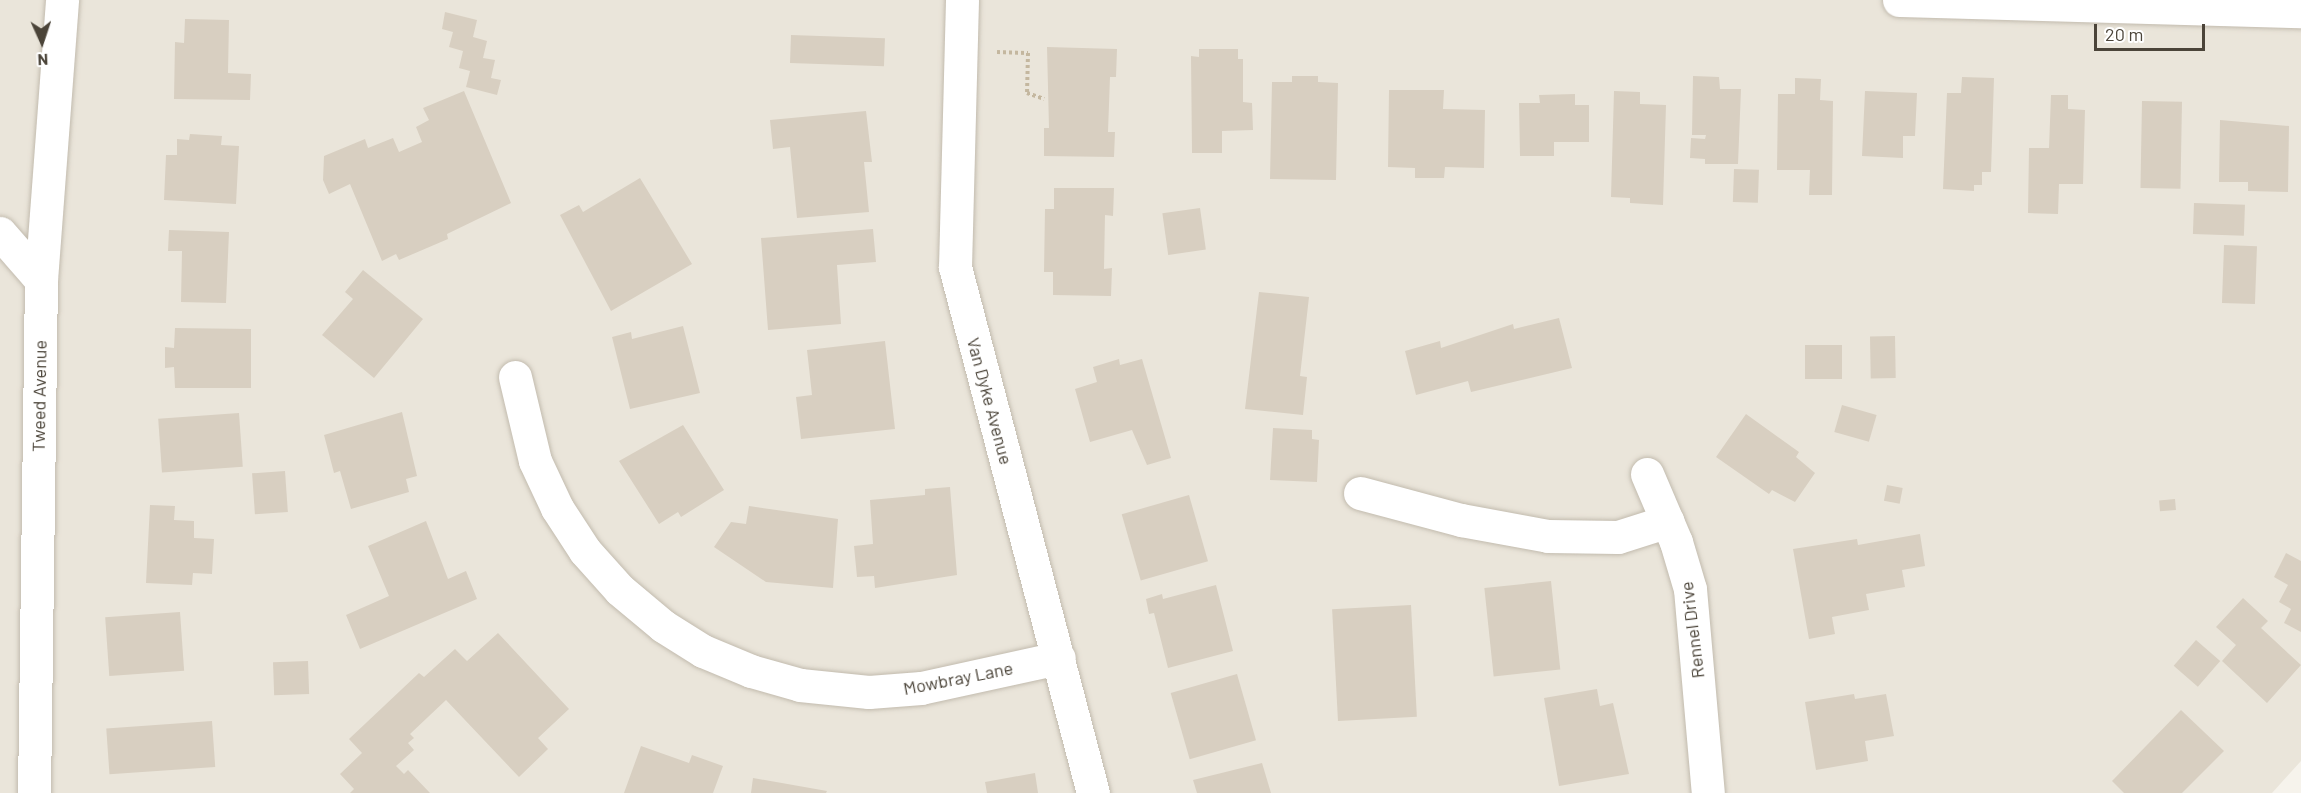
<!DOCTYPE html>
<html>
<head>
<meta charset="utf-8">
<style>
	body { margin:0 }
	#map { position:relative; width:2301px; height:793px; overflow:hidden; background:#f6f3ec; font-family:Barlow,sans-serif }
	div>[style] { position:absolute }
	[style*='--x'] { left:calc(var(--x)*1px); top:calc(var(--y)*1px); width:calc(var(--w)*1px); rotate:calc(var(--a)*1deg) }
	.residential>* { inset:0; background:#eae5da }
	.building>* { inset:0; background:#d8cfc1; transform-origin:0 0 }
	.path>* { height:4px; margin-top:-2px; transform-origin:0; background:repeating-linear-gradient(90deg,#c4b79f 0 3px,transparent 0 6px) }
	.roads { filter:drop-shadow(0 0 2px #c2bbae) drop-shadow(0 0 2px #c2bbae) }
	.minor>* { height:33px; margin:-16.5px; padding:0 16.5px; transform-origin:16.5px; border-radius:16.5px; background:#fff }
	span { translate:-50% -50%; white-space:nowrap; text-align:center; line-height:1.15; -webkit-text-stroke:6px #fff; paint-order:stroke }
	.street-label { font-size:18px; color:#4b4439 }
	.north { position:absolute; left:12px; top:12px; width:60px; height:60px; -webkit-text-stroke:4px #fff; paint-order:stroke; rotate:177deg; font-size:16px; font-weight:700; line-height:24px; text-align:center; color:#4b4439 }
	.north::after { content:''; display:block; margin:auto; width:21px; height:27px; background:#4b4439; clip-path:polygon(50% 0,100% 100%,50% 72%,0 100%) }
	.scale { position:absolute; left:2094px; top:24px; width:111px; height:27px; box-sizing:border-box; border:3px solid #4b4439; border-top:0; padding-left:8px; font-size:18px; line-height:21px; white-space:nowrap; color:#4b4439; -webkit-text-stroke:4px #fff; paint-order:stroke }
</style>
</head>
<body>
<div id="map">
	<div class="residential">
		<i style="clip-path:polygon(0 0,2301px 0,2301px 761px,2272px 793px,51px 793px,41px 307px,34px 793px,0 793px)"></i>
	</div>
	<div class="building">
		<i style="clip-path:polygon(445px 12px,477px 20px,473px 37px,487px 41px,483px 58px,495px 60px,491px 78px,501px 80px,497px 95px,466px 87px,470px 71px,459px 68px,463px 51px,449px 47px,453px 32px,442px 29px)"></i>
		<i style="clip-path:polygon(185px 19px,229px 20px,228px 73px,251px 74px,250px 100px,174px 99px,175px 42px,184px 43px)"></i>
		<i style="left:791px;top:35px;width:94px;height:28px;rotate:2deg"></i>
		<i style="clip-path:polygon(1047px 47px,1117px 49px,1116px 77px,1110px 77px,1108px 132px,1115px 132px,1114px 157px,1044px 156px,1044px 128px,1049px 128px)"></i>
		<i style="clip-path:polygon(1199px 49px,1238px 49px,1238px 59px,1243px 59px,1243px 102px,1252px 103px,1253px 130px,1222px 131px,1222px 153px,1192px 153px,1191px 56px,1199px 57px)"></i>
		<i style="clip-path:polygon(1292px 76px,1318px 76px,1318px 82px,1338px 83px,1336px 180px,1270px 179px,1272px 82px,1292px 82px)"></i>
		<i style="clip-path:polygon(1693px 76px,1719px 77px,1720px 89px,1741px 89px,1738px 164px,1705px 164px,1705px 159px,1690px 158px,1691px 138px,1705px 139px,1706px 135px,1692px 135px)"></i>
		<i style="clip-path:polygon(1962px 77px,1994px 78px,1991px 172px,1982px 172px,1982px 185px,1974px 185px,1974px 191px,1943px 189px,1947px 93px,1961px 93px)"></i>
		<i style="clip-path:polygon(1795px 78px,1821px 79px,1820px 100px,1833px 101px,1832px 195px,1809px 195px,1810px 170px,1777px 170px,1778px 94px,1795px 94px)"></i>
		<i style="clip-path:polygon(1389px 90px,1444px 90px,1443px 109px,1485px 110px,1484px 168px,1445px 167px,1444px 178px,1415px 178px,1415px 168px,1388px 167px)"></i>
		<i style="clip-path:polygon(464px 91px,511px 203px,447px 234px,448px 239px,399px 260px,396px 254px,382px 261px,350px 184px,329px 194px,323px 180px,324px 156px,365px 139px,368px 148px,393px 138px,399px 152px,422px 142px,416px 127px,429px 120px,423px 108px)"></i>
		<i style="clip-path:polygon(1614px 91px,1640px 92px,1640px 104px,1666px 105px,1663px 205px,1630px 203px,1630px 198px,1611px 197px)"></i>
		<i style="clip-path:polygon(1865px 91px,1917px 93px,1915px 136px,1903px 136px,1903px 158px,1862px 156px)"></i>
		<i style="clip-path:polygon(1575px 94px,1575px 105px,1589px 105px,1589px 142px,1554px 142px,1554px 156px,1520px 156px,1519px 103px,1540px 103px,1539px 95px)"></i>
		<i style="clip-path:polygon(2051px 95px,2068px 95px,2068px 109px,2085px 110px,2083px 184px,2059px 184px,2058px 214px,2028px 213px,2029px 148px,2049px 148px)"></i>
		<i style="left:2142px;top:101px;width:40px;height:87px;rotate:1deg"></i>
		<i style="clip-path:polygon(866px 111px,872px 162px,864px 162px,869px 212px,797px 218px,790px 147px,773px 149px,770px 120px)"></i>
		<i style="clip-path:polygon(2220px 120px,2289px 126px,2288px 192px,2248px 191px,2248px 182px,2219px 182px)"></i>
		<i style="clip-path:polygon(190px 134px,222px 136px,221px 145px,239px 146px,236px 204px,164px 200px,166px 155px,177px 155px,177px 139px,189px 140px)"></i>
		<i style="left:1734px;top:169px;width:25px;height:33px;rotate:2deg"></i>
		<i style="clip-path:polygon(640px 178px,692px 264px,611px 311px,560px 215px,579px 205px,583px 212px)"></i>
		<i style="clip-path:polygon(1054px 188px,1114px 188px,1113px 216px,1105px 215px,1104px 269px,1112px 268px,1111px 296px,1053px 295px,1053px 272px,1044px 272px,1045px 209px,1054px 209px)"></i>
		<i style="left:2194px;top:203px;width:51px;height:31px;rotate:2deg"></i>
		<i style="left:1200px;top:208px;width:42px;height:38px;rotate:82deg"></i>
		<i style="clip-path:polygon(873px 229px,876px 262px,837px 265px,841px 324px,768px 330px,761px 238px)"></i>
		<i style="clip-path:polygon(169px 230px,229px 232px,226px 303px,181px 302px,182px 251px,168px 251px)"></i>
		<i style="left:2224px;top:245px;width:33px;height:58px;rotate:2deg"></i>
		<i style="clip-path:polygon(363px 270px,423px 319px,374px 378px,322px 335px,353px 299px,345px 292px)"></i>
		<i style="clip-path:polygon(1259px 292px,1309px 297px,1300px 376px,1307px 377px,1303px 415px,1245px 409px)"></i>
		<i style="clip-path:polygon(1559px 318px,1572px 368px,1471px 392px,1468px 381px,1416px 395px,1405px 351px,1440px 341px,1441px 348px,1513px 324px,1514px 329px)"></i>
		<i style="clip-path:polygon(683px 326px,700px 393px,630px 409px,612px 337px,631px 332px,632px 339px)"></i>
		<i style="clip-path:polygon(175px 328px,251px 329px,251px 388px,175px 388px,174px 367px,165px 368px,165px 347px,174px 348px)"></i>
		<i style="left:1895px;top:336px;width:42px;height:25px;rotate:89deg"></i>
		<i style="clip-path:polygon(885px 341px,895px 429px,801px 439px,796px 397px,812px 395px,807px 350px)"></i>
		<i style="left:1805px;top:345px;width:37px;height:34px"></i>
		<i style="clip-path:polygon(1119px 359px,1120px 365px,1142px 359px,1171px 458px,1147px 465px,1132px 430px,1090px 442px,1075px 389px,1097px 382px,1093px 367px)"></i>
		<i style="left:1842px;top:405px;width:36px;height:28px;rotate:16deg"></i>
		<i style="clip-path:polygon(402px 412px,417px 476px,406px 479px,409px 492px,351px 509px,340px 471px,334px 473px,324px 435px)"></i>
		<i style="left:239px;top:413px;width:54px;height:81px;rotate:86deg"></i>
		<i style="clip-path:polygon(1746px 414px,1799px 452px,1796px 457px,1815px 473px,1795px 502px,1772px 490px,1769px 494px,1716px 457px)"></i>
		<i style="clip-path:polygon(683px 425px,724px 490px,681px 517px,678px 512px,659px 524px,619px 461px)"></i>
		<i style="clip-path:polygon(1273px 428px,1312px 430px,1312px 439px,1319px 440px,1317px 482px,1270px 480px)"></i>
		<i style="left:285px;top:471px;width:41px;height:33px;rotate:86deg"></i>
		<i style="left:1887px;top:485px;width:16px;height:16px;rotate:11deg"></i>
		<i style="clip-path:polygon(950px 487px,957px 575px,875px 588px,874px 576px,857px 577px,854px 546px,873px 544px,870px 500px,925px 495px,925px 489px)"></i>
		<i style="left:1189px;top:495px;width:69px;height:70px;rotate:74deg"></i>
		<i style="left:2175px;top:499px;width:11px;height:16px;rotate:85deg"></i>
		<i style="clip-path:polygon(150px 505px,175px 506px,174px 520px,194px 521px,194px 538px,214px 539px,212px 574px,193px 573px,192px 585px,146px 583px)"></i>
		<i style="clip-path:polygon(749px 506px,838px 519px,833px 588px,766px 582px,714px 547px,731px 522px,746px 524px)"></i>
		<i style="clip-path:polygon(426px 521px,448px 579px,466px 571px,477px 599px,360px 649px,346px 615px,389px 596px,368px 546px)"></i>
		<i style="clip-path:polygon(1920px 534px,1925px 566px,1902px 570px,1905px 587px,1866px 594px,1869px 610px,1832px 617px,1835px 634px,1809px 639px,1793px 549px,1857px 539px,1858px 545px)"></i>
		<i style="clip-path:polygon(2286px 553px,2301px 561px,2301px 632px,2284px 623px,2291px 609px,2279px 602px,2288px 585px,2274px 577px)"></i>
		<i style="left:1551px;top:581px;width:89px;height:67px;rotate:84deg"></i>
		<i style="clip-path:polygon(1216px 585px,1233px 651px,1168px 668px,1154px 613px,1149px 614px,1146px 599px,1162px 594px,1163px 599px)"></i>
		<i style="clip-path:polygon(2243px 598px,2268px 621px,2261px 628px,2301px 665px,2267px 703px,2222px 661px,2236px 645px,2216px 627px)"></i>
		<i style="left:1411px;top:605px;width:112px;height:79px;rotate:87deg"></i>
		<i style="left:180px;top:612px;width:59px;height:75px;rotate:86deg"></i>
		<i style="clip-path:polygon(498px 633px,569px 709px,538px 738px,548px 749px,519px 777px,446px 700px,410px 734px,414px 738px,408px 743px,414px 750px,396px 766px,404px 774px,408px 770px,430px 793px,350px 793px,354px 789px,340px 774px,362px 753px,349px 739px,419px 673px,424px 677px,455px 649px,467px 661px)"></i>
		<i style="left:2196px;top:640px;width:32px;height:34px;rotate:41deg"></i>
		<i style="left:308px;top:661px;width:33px;height:35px;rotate:88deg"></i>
		<i style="left:1237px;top:674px;width:69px;height:69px;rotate:74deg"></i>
		<i style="clip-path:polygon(1597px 689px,1600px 706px,1613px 703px,1629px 774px,1559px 786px,1544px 698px)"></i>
		<i style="clip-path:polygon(1854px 694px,1855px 699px,1886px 694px,1894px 736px,1865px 741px,1868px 761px,1816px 770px,1805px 702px)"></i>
		<i style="clip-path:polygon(2181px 710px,2224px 751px,2182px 793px,2124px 793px,2112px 781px)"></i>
		<i style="left:212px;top:721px;width:46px;height:106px;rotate:86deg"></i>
		<i style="clip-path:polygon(641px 746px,689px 763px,692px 755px,723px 766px,713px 793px,624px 793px)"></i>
		<i style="clip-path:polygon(1262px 763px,1271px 793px,1197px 793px,1193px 780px)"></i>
		<i style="clip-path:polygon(1035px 773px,1038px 793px,987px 793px,985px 782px)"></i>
		<i style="clip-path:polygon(753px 778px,827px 791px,826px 793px,751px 793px)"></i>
	</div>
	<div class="path">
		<i style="--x:997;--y:52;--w:31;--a:2"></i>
		<i style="--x:1028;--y:53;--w:40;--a:91.4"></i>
		<i style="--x:1027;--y:93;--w:18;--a:19"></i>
	</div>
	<div class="roads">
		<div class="minor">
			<i style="--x:962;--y:0;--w:267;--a:91.5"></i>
			<i style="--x:955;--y:267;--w:544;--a:75.3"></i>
			<i style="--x:1899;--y:0;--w:402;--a:1.6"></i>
			<i style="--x:0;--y:233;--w:62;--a:48.9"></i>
			<i style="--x:515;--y:377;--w:86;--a:76.6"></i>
			<i style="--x:535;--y:461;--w:52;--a:64.9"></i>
			<i style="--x:557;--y:508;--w:51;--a:56.9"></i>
			<i style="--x:585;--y:551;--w:52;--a:48.1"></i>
			<i style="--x:620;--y:590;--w:56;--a:39.9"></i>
			<i style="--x:663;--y:626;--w:47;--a:32"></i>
			<i style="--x:703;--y:651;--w:52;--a:22.6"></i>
			<i style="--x:751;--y:671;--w:51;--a:15.9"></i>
			<i style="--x:800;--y:685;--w:69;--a:5.8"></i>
			<i style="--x:869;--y:692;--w:52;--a:-4.4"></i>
			<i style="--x:921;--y:688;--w:141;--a:-12.3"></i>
			<i style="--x:1647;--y:474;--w:74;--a:66.9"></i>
			<i style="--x:1676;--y:542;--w:49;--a:73.4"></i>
			<i style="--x:1690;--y:589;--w:205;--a:85"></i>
			<i style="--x:1360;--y:493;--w:105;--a:15"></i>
			<i style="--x:1461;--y:520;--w:88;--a:10.4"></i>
			<i style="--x:1548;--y:536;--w:70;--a:0.8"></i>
			<i style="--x:1618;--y:537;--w:52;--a:-17.7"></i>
			<i style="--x:34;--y:793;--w:513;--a:-89.22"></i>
			<i style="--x:41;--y:280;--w:281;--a:-85.7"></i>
		</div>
	</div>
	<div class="street-label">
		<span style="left:39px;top:396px;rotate:-89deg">Tweed Avenue</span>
		<span style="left:990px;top:401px;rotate:75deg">Van Dyke Avenue</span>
		<span style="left:1692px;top:630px;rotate:-97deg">Rennel Drive</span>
		<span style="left:958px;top:678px;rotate:-11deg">Mowbray Lane</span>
	</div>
	<div class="north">N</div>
	<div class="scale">20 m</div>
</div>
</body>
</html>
